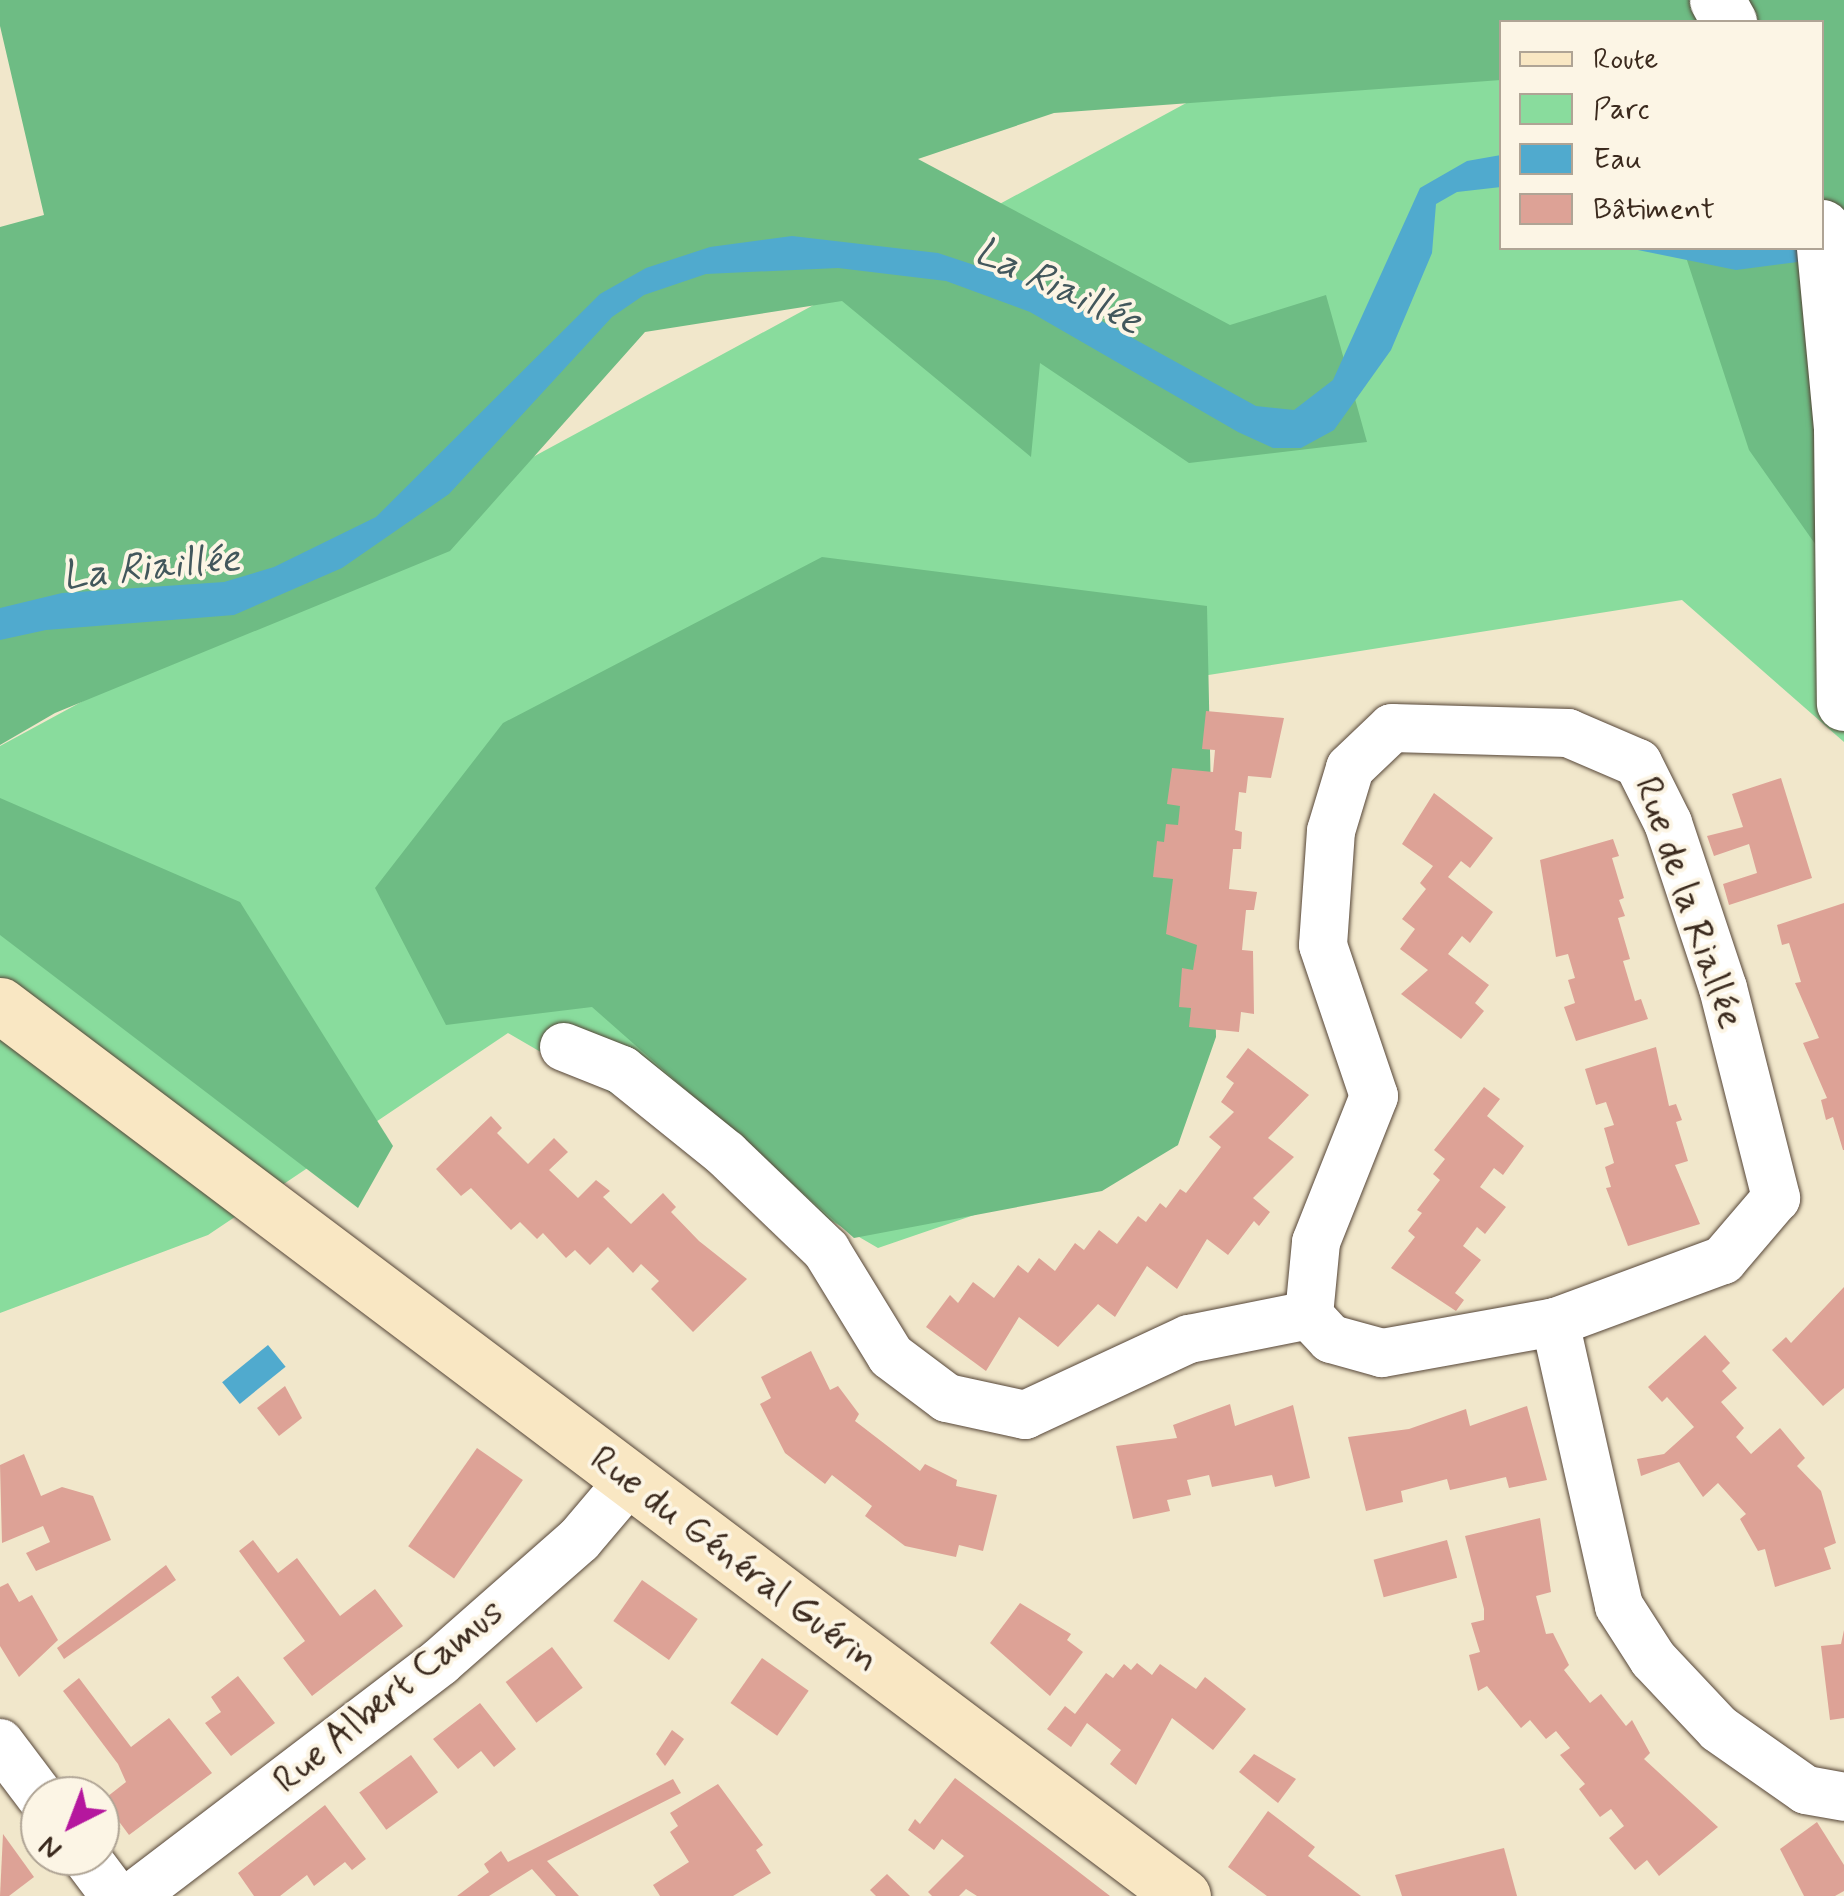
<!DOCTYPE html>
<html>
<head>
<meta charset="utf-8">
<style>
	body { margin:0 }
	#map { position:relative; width:1844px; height:1896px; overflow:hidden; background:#f1e7cb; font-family:Mynerve,sans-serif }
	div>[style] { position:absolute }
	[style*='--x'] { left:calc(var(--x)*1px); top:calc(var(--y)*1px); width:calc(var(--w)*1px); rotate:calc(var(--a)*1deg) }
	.green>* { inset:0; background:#89dc9d }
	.forest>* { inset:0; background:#6ebc84 }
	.water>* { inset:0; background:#50aace; transform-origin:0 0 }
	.building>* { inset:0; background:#dda296; transform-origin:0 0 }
	.roads { filter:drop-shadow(0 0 2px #564638) drop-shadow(0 0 2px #564638) }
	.minor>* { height:48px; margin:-24px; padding:0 24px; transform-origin:24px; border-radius:24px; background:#fff }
	.tertiary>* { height:55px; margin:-27.5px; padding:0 27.5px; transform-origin:27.5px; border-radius:27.5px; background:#fff }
	.secondary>* { height:55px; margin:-27.5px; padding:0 27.5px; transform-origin:27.5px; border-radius:27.5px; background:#f9e7c3 }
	span { translate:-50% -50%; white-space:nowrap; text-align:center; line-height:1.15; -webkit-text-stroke:8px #fcf5e5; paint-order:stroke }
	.street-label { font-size:38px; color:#3b2a1e }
	.water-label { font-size:40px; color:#42575c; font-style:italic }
	.legend { position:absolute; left:1499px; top:20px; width:325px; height:230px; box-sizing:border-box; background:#fcf5e5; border:2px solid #afa495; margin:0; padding:12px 18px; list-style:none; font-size:30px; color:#3b2a1e }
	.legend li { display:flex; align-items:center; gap:20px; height:50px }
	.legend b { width:50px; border:2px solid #afa495 }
	.north { position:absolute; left:20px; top:1776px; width:100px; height:100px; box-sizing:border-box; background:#fcf5e5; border:2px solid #afa495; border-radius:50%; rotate:222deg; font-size:28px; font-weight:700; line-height:40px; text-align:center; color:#3b2a1e }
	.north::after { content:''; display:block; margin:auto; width:35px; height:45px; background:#b5179e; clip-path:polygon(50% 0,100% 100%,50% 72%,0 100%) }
</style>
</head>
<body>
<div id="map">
	<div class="green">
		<i style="clip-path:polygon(evenodd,1376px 0,1844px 0,1844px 742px,1682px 600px,1126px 688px,1178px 1145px,878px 1248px,508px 1033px,208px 1235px,0 1313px,0 746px,1376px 0,1502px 22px,1822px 22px,1822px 248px,1502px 248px,1502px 22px)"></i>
	</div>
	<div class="forest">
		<i style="clip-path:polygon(0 0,1844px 0,1844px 585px,1749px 450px,1683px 248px,1822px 248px,1822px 22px,1502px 22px,1501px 80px,1054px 113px,918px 159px,1230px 325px,1326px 295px,1367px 442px,1189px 463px,1040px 363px,1031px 457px,842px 301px,645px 332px,450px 551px,55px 713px,0 745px,0 227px,44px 215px,0 26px)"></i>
		<i style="clip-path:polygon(822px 557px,1207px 606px,1216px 1037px,1178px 1145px,1102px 1191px,854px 1238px,592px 1007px,446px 1025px,375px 888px,503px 723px)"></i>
		<i style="clip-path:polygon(0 798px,240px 902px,393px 1146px,358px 1208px,0 935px)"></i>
	</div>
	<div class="water">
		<i style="clip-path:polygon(1501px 155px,1501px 187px,1457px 192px,1436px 204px,1432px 253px,1391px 350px,1334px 430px,1301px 448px,1273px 448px,1238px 432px,1030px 312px,946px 281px,838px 268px,706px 274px,644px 295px,612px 317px,449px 494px,342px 568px,234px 615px,46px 630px,0 640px,0 608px,62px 593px,224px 582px,274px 567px,376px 517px,600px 294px,646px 268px,710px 247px,792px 236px,938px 253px,1038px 286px,1256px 406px,1294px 410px,1333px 380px,1420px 188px,1467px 161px)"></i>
		<i style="clip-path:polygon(1628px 248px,1804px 248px,1806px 261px,1736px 270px)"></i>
		<i style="left:268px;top:1345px;width:28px;height:59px;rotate:51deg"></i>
	</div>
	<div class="building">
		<i style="clip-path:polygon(1206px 711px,1284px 718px,1271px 778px,1248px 776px,1246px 793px,1239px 792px,1235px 830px,1242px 832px,1241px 849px,1233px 849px,1229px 889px,1257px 892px,1254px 910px,1246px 910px,1242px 950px,1253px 951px,1254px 1014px,1241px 1012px,1239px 1032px,1189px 1027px,1191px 1008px,1179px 1007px,1182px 968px,1193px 970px,1197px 945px,1166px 934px,1173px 879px,1153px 877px,1157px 841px,1164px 842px,1166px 824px,1178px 825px,1180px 806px,1167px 804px,1172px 768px,1213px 772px,1215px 750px,1202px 749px)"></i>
		<i style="clip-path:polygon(1781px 778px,1812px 878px,1729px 905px,1723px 884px,1757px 873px,1749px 844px,1714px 856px,1707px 836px,1743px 827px,1732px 794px)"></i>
		<i style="clip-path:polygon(1434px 793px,1493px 838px,1470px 868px,1461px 861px,1448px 877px,1493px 912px,1470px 943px,1462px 936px,1448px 954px,1489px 985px,1475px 1003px,1484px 1011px,1461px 1039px,1401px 994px,1428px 970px,1400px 949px,1415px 929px,1402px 919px,1426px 889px,1420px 883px,1433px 866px,1402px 844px)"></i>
		<i style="clip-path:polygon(1613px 839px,1619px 856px,1612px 858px,1624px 898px,1619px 900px,1625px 916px,1618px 918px,1630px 959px,1623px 961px,1635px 1001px,1641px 999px,1648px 1019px,1576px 1041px,1564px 1007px,1575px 1003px,1568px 980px,1575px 978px,1568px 954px,1556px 957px,1540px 860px)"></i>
		<i style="clip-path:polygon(1844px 903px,1844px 1150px,1843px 1150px,1833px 1117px,1826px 1120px,1821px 1100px,1827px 1098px,1803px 1043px,1819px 1038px,1795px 983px,1801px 982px,1789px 943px,1782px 945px,1777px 925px)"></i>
		<i style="clip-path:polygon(1656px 1047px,1669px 1106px,1676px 1104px,1682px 1120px,1676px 1122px,1688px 1161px,1675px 1165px,1700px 1224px,1628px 1246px,1606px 1188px,1611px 1187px,1605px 1167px,1614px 1163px,1604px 1128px,1614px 1125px,1606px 1102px,1596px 1105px,1585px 1069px)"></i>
		<i style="clip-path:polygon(1248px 1048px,1309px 1095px,1268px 1138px,1294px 1157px,1253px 1198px,1270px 1212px,1259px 1226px,1254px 1221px,1228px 1255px,1207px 1239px,1177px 1289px,1147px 1266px,1115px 1317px,1098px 1304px,1058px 1347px,1019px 1317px,986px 1371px,926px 1327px,950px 1295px,958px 1303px,973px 1282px,994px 1298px,1018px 1265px,1028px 1273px,1039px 1258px,1055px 1271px,1075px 1243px,1084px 1250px,1099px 1230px,1117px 1244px,1138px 1216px,1146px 1222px,1160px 1203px,1166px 1208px,1180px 1189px,1186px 1193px,1221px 1147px,1209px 1137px,1234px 1112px,1221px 1102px,1234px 1083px,1226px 1077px)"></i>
		<i style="clip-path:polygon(1484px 1087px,1500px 1099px,1487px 1116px,1524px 1146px,1503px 1175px,1494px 1168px,1480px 1187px,1506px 1207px,1485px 1234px,1477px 1227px,1463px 1246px,1481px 1260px,1455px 1293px,1464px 1300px,1456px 1311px,1391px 1268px,1415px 1237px,1408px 1231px,1422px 1213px,1417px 1210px,1440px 1180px,1433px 1174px,1445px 1159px,1434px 1150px)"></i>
		<i style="clip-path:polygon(491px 1116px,502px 1128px,497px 1133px,528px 1164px,554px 1138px,568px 1152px,549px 1170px,578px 1198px,596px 1180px,610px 1191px,603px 1197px,631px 1224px,663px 1193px,676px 1207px,671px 1212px,699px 1241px,747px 1279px,693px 1332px,651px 1289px,659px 1281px,641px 1264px,633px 1273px,608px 1247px,590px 1265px,575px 1250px,566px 1258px,543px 1233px,537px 1239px,520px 1222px,511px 1230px,471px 1188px,461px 1196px,436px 1169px)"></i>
		<i style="clip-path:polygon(1844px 1287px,1844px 1388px,1823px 1406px,1772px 1350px,1786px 1337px,1791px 1343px)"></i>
		<i style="clip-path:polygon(1705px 1335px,1730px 1363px,1722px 1371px,1737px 1388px,1721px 1402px,1744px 1428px,1736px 1437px,1751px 1454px,1780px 1428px,1805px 1458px,1797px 1466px,1821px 1491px,1836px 1543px,1824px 1548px,1831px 1569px,1775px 1587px,1765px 1549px,1758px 1551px,1740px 1519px,1746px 1514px,1718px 1483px,1703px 1497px,1679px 1462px,1641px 1476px,1637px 1459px,1664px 1454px,1694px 1427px,1667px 1397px,1662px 1402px,1648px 1387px)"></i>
		<i style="clip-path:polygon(811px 1351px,830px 1390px,838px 1386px,859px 1414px,855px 1421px,920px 1471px,925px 1464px,957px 1480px,956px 1486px,997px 1495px,983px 1551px,959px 1545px,956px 1557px,905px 1546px,865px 1516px,872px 1506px,832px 1475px,825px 1484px,785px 1453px,760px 1404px,771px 1398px,761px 1377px)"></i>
		<i style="clip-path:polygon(285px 1386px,302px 1418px,279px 1436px,257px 1408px)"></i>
		<i style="clip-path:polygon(1230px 1404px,1235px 1426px,1293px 1405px,1310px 1478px,1275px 1487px,1272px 1475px,1212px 1487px,1209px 1475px,1187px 1480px,1191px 1495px,1167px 1500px,1170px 1511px,1133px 1519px,1116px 1446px,1177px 1438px,1173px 1425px)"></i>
		<i style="clip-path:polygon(1527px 1406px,1547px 1480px,1509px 1488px,1506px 1477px,1450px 1490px,1447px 1479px,1401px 1491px,1403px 1502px,1366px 1511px,1348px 1437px,1409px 1429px,1466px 1409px,1470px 1426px)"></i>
		<i style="left:477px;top:1448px;width:56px;height:120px;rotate:35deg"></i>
		<i style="clip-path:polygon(24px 1454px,41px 1496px,62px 1487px,93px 1496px,111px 1540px,36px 1571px,26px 1553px,50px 1542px,43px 1526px,2px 1543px,0 1465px)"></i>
		<i style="clip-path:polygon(1540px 1518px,1551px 1592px,1536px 1596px,1546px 1634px,1553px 1633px,1569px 1665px,1564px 1670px,1590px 1703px,1601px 1694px,1626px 1726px,1632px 1720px,1650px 1753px,1644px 1759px,1718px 1827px,1659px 1876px,1647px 1860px,1635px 1870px,1609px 1838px,1624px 1826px,1611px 1809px,1600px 1817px,1579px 1789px,1585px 1784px,1560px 1755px,1570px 1748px,1556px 1731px,1546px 1739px,1530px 1720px,1521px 1728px,1487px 1686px,1478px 1691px,1469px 1655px,1480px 1652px,1471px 1623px,1484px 1620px,1484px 1609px,1465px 1536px)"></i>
		<i style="clip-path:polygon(253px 1540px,278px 1573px,297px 1558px,340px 1616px,375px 1589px,403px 1626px,312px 1696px,283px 1658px,305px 1641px,239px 1551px)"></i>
		<i style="left:1447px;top:1540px;width:39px;height:76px;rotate:75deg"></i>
		<i style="clip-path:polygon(166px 1565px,176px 1580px,64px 1659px,57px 1648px)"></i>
		<i style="left:642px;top:1580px;width:68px;height:50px;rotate:35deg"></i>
		<i style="clip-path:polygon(8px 1583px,19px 1602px,32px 1595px,58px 1640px,19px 1677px,0 1646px,0 1587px)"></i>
		<i style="clip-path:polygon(1020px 1603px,1071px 1634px,1067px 1640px,1083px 1652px,1050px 1696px,990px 1643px)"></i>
		<i style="clip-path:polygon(1844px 1630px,1844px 1718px,1830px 1720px,1821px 1646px,1841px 1644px)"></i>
		<i style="left:552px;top:1647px;width:51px;height:58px;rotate:53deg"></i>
		<i style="left:762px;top:1658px;width:57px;height:55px;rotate:35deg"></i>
		<i style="clip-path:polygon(1137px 1663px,1152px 1675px,1160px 1664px,1196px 1689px,1205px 1677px,1246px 1709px,1213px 1750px,1172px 1718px,1136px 1785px,1110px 1764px,1121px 1750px,1087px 1723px,1071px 1747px,1047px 1729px,1065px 1706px,1075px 1714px,1106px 1673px,1113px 1678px,1124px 1664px,1131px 1670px)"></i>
		<i style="clip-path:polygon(238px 1676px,275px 1723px,231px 1756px,205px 1723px,221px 1712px,211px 1697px)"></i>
		<i style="clip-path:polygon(79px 1678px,131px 1747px,169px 1718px,212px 1773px,129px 1835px,103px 1800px,126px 1782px,118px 1764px,63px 1691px)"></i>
		<i style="clip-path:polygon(480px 1703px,516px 1749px,494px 1767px,481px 1751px,458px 1769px,433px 1739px)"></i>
		<i style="clip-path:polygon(672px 1730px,684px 1739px,665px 1766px,656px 1754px)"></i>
		<i style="clip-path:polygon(1254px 1754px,1296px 1779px,1278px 1803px,1239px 1772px)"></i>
		<i style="left:411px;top:1755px;width:46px;height:64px;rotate:54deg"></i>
		<i style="clip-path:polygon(955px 1778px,1049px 1849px,1110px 1896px,977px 1896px,966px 1889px,959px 1896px,932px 1896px,928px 1892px,964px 1856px,942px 1839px,934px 1850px,908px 1830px,915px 1819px,920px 1824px)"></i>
		<i style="clip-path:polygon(673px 1779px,681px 1793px,547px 1861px,579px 1896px,556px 1896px,532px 1869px,489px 1896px,457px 1896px,489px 1872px,484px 1864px,501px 1851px,508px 1862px)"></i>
		<i style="clip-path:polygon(718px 1784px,763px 1845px,756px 1850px,771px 1873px,733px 1896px,660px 1896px,653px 1885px,689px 1862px,670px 1832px,678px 1826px,670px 1813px)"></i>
		<i style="clip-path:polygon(325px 1805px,366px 1859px,352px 1870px,345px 1862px,314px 1886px,307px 1875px,280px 1896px,254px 1896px,238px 1873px)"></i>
		<i style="clip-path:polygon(1268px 1811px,1315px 1847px,1308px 1856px,1361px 1896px,1267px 1896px,1228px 1867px)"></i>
		<i style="clip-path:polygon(1817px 1822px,1844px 1865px,1844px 1891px,1835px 1896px,1804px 1896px,1780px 1849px)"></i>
		<i style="clip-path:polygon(3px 1834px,34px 1877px,9px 1896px,0 1896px)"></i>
		<i style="clip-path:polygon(1504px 1848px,1517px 1896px,1402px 1896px,1395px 1875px)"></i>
		<i style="clip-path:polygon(887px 1874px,910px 1896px,876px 1896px,870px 1890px)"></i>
	</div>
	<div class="roads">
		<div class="minor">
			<i style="--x:1392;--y:728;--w:176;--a:1.6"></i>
			<i style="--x:1568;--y:733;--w:76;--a:23.2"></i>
			<i style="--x:1638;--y:763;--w:67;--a:63.4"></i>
			<i style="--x:1668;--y:823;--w:174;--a:71.6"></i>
			<i style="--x:1723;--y:988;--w:217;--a:75.8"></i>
			<i style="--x:1776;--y:1198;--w:82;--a:130.5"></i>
			<i style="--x:1723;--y:1260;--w:179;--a:159.7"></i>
			<i style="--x:1555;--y:1322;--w:176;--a:169.8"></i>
			<i style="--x:1382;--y:1353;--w:53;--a:-164.6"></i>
			<i style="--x:1331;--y:1339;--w:33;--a:-133"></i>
			<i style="--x:1309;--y:1315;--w:73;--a:-84.5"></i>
			<i style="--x:1316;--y:1242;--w:157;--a:-68.3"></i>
			<i style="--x:1374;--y:1096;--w:159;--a:-108.7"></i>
			<i style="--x:1323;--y:945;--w:114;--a:-86"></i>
			<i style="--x:1331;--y:831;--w:66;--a:-73.2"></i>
			<i style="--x:1350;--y:768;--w:58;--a:-43.6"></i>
			<i style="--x:564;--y:1047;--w:62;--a:21.6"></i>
			<i style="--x:622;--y:1070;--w:134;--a:38.9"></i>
			<i style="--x:726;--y:1154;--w:139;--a:43.8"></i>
			<i style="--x:826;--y:1250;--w:124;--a:58.5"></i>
			<i style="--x:891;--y:1356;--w:70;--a:36.9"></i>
			<i style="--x:947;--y:1398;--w:80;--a:12.3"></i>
			<i style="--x:1025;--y:1415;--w:181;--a:-24.9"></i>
			<i style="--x:1189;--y:1339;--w:122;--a:-11.3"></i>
			<i style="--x:1555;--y:1322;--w:291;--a:77.3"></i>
			<i style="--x:1619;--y:1606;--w:63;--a:57.3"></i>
			<i style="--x:1653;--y:1659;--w:96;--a:46.7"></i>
			<i style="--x:1719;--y:1729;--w:106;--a:35"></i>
			<i style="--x:1806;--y:1790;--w:39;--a:10"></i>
			<i style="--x:0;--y:1743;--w:66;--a:53"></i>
			<i style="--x:85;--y:1856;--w:50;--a:53.1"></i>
			<i style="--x:133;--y:1896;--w:386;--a:-37.3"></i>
			<i style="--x:440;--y:1662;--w:185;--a:-41.3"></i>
			<i style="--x:579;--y:1540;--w:77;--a:-49.7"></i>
		</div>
		<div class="tertiary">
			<i style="--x:1717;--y:0;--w:25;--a:61"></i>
			<i style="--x:1822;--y:227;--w:202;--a:84.6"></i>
			<i style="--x:1841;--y:428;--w:275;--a:89.4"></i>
		</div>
		<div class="secondary">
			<i style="--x:0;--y:1005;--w:1481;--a:36.99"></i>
		</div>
	</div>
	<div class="street-label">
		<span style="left:1688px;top:903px;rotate:71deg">Rue de la Riallée</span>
		<span style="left:734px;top:1560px;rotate:37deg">Rue du Général Guérin</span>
		<span style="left:389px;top:1697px;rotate:-39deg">Rue Albert Camus</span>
	</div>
	<div class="water-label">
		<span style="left:1058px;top:287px;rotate:25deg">La Riaillée</span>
		<span style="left:151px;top:568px;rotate:-6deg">La Riaillée</span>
	</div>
	<ul class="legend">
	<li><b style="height:12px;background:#f9e7c3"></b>Route</li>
	<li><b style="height:28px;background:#89dc9d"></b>Parc</li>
	<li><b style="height:28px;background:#50aace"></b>Eau</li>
	<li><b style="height:28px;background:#dda296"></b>Bâtiment</li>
	</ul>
	<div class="north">N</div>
</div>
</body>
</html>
